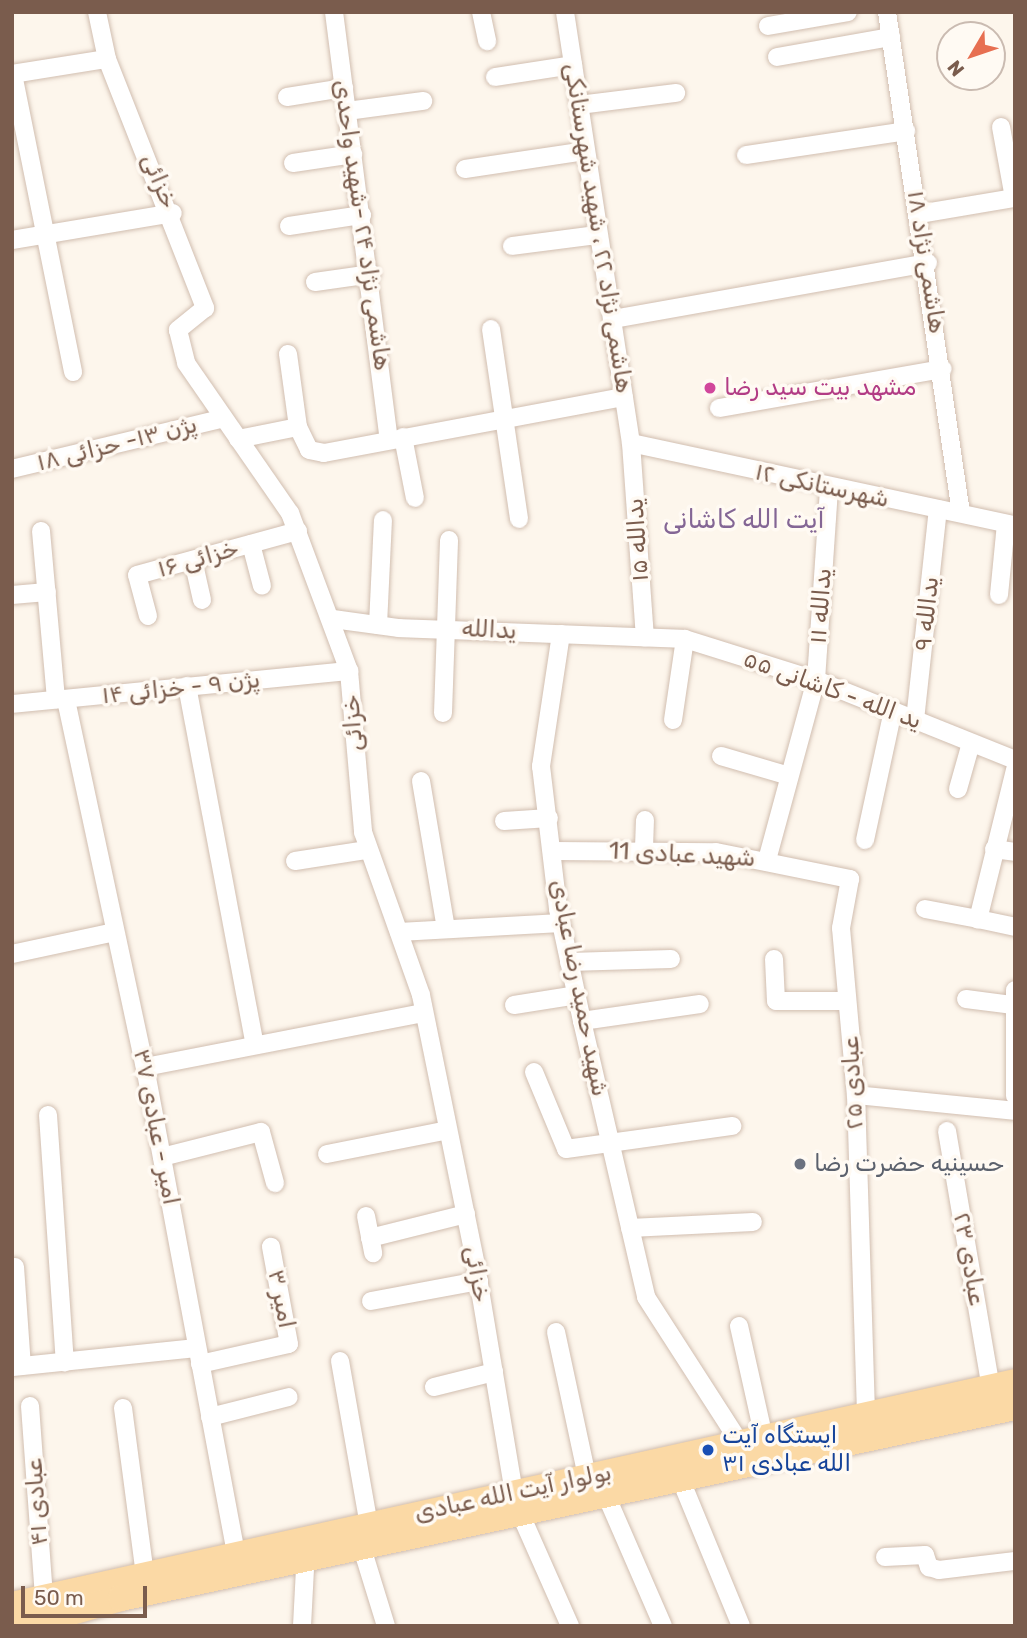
<!DOCTYPE html>
<html>
<head>
<meta charset="utf-8">
<style>
	body { margin:0 }
	#map { position:relative; width:1027px; height:1638px; overflow:hidden; background:#fdf6ec; font-family:Rubik,"Noto Sans Arabic",sans-serif }
	div>[style] { position:absolute }
	[style*='--x'] { left:calc(var(--x)*1px); top:calc(var(--y)*1px); width:calc(var(--w)*1px); rotate:calc(var(--a)*1deg) }
	.roads { filter:drop-shadow(0 0 2px #d1beb0) drop-shadow(0 0 2px #d1beb0) }
	.minor>* { height:18px; margin:-9px; padding:0 9px; transform-origin:9px; border-radius:9px; background:#fff }
	.primary>* { height:26px; margin:-13px; padding:0 13px; transform-origin:13px; border-radius:13px; background:#fbd9a5 }
	.dots>* { width:19px; height:19px; translate:-50% -50%; box-sizing:border-box; border:4px solid #fffaf3; border-radius:50% }
	span { translate:-50% -50%; white-space:nowrap; text-align:center; line-height:1.15; -webkit-text-stroke:7px #fffaf3; paint-order:stroke }
	.street-label { font-size:24px; color:#7a5c4d }
	.hotel-label { font-size:24px; color:#b23c85 }
	.left { translate:0 -50%; text-align:left }
	.worship-label { font-size:24px; color:#5b616d }
	.transit-label { font-size:24px; color:#164399 }
	.neighbourhood-label { font-size:26px; color:#846695 }
	.frame { position:absolute; inset:0; border:14px solid #7a5c4d; pointer-events:none }
	.north { position:absolute; left:936px; top:21px; width:70px; height:70px; box-sizing:border-box; background:#fffaf3; border:2px solid #cabbb1; border-radius:50%; rotate:231deg; font-size:19px; font-weight:700; line-height:28px; text-align:center; color:#7a5c4d }
	.north::after { content:''; display:block; margin:auto; width:24px; height:32px; background:#e76f51; clip-path:polygon(50% 0,100% 100%,50% 72%,0 100%) }
	.scale { position:absolute; left:21px; top:1586px; width:126px; height:32px; box-sizing:border-box; border:4px solid #7a5c4d; border-top:0; padding-left:9px; font-size:21px; line-height:24px; white-space:nowrap; color:#7a5c4d; -webkit-text-stroke:5px #fffaf3; paint-order:stroke }
</style>
</head>
<body>
<div id="map">
	<div class="roads">
		<div class="minor">
			<i style="--x:97;--y:12;--w:48;--a:78"></i>
			<i style="--x:107;--y:59;--w:268;--a:68.5"></i>
			<i style="--x:205;--y:308;--w:35;--a:141"></i>
			<i style="--x:178;--y:330;--w:34;--a:76"></i>
			<i style="--x:186;--y:363;--w:183;--a:55.3"></i>
			<i style="--x:290;--y:513;--w:169;--a:69.5"></i>
			<i style="--x:349;--y:671;--w:162;--a:85"></i>
			<i style="--x:363;--y:832;--w:173;--a:70.4"></i>
			<i style="--x:421;--y:995;--w:277;--a:78.5"></i>
			<i style="--x:476;--y:1266;--w:230;--a:80.5"></i>
			<i style="--x:334;--y:12;--w:431;--a:82.7"></i>
			<i style="--x:481;--y:12;--w:30;--a:78"></i>
			<i style="--x:565;--y:12;--w:436;--a:81.3"></i>
			<i style="--x:631;--y:443;--w:195;--a:85.9"></i>
			<i style="--x:887;--y:12;--w:506;--a:81.6"></i>
			<i style="--x:768;--y:26;--w:81;--a:-9.9"></i>
			<i style="--x:777;--y:57;--w:116;--a:-10"></i>
			<i style="--x:12;--y:74;--w:96;--a:-9"></i>
			<i style="--x:13;--y:74;--w:304;--a:78.6"></i>
			<i style="--x:495;--y:77;--w:79;--a:-8.7"></i>
			<i style="--x:287;--y:97;--w:58;--a:-9"></i>
			<i style="--x:579;--y:105;--w:98;--a:-7.1"></i>
			<i style="--x:347;--y:111;--w:77;--a:-7.5"></i>
			<i style="--x:1001;--y:127;--w:72;--a:79.6"></i>
			<i style="--x:746;--y:155;--w:162;--a:-8.5"></i>
			<i style="--x:293;--y:163;--w:61;--a:-8.5"></i>
			<i style="--x:465;--y:169;--w:121;--a:-8.5"></i>
			<i style="--x:919;--y:214;--w:97;--a:-9.5"></i>
			<i style="--x:289;--y:226;--w:74;--a:-8.6"></i>
			<i style="--x:12;--y:240;--w:163;--a:-9.5"></i>
			<i style="--x:512;--y:246;--w:86;--a:-7.4"></i>
			<i style="--x:315;--y:282;--w:57;--a:-8.1"></i>
			<i style="--x:613;--y:319;--w:320;--a:-10.1"></i>
			<i style="--x:491;--y:329;--w:192;--a:81.6"></i>
			<i style="--x:288;--y:354;--w:74;--a:82.2"></i>
			<i style="--x:719;--y:408;--w:227;--a:-9.9"></i>
			<i style="--x:403;--y:437;--w:62;--a:78.9"></i>
			<i style="--x:238;--y:439;--w:61;--a:-11.3"></i>
			<i style="--x:298;--y:427;--w:25;--a:64"></i>
			<i style="--x:309;--y:450;--w:15;--a:11"></i>
			<i style="--x:324;--y:453;--w:305;--a:-10.6"></i>
			<i style="--x:631;--y:443;--w:393;--a:12.1"></i>
			<i style="--x:12;--y:469;--w:215;--a:-13.5"></i>
			<i style="--x:41;--y:531;--w:169;--a:84.9"></i>
			<i style="--x:251;--y:544;--w:43;--a:75.3"></i>
			<i style="--x:193;--y:560;--w:41;--a:77.3"></i>
			<i style="--x:12;--y:595;--w:35;--a:-5"></i>
			<i style="--x:999;--y:595;--w:71;--a:-84.4"></i>
			<i style="--x:148;--y:616;--w:42;--a:-105"></i>
			<i style="--x:137;--y:575;--w:167;--a:-15.3"></i>
			<i style="--x:333;--y:619;--w:67;--a:7.8"></i>
			<i style="--x:399;--y:628;--w:286;--a:2.2"></i>
			<i style="--x:685;--y:639;--w:137;--a:17.4"></i>
			<i style="--x:816;--y:680;--w:214;--a:21.9"></i>
			<i style="--x:378;--y:625;--w:105;--a:-87.3"></i>
			<i style="--x:561;--y:634;--w:134;--a:98.6"></i>
			<i style="--x:541;--y:766;--w:144;--a:83.2"></i>
			<i style="--x:558;--y:909;--w:115;--a:77.9"></i>
			<i style="--x:582;--y:1021;--w:283;--a:76.9"></i>
			<i style="--x:646;--y:1297;--w:174;--a:57.2"></i>
			<i style="--x:187;--y:686;--w:362;--a:79.3"></i>
			<i style="--x:66;--y:700;--w:375;--a:77.9"></i>
			<i style="--x:145;--y:1067;--w:496;--a:79.4"></i>
			<i style="--x:12;--y:704;--w:339;--a:-5.6"></i>
			<i style="--x:443;--y:713;--w:173;--a:-88"></i>
			<i style="--x:673;--y:720;--w:82;--a:-81.6"></i>
			<i style="--x:915;--y:720;--w:212;--a:-83.8"></i>
			<i style="--x:721;--y:756;--w:68;--a:16.3"></i>
			<i style="--x:1015;--y:770;--w:154;--a:103.9"></i>
			<i style="--x:978;--y:919;--w:38;--a:12"></i>
			<i style="--x:421;--y:781;--w:150;--a:80.4"></i>
			<i style="--x:958;--y:789;--w:48;--a:-74.2"></i>
			<i style="--x:504;--y:821;--w:45;--a:-3.8"></i>
			<i style="--x:865;--y:840;--w:133;--a:-77.8"></i>
			<i style="--x:644;--y:848;--w:28;--a:-88"></i>
			<i style="--x:994;--y:849;--w:21;--a:8"></i>
			<i style="--x:553;--y:851;--w:163;--a:0.4"></i>
			<i style="--x:716;--y:852;--w:137;--a:11.4"></i>
			<i style="--x:850;--y:879;--w:50;--a:100.4"></i>
			<i style="--x:841;--y:928;--w:168;--a:84.9"></i>
			<i style="--x:856;--y:1095;--w:320;--a:88.2"></i>
			<i style="--x:767;--y:860;--w:187;--a:-74.8"></i>
			<i style="--x:816;--y:680;--w:190;--a:-86.1"></i>
			<i style="--x:295;--y:861;--w:73;--a:-8.7"></i>
			<i style="--x:925;--y:909;--w:54;--a:10.7"></i>
			<i style="--x:399;--y:932;--w:162;--a:-3.2"></i>
			<i style="--x:12;--y:954;--w:105;--a:-12.1"></i>
			<i style="--x:774;--y:959;--w:42;--a:87.3"></i>
			<i style="--x:776;--y:1001;--w:71;--a:0"></i>
			<i style="--x:569;--y:962;--w:102;--a:-1.7"></i>
			<i style="--x:1015;--y:990;--w:106;--a:90"></i>
			<i style="--x:966;--y:999;--w:46;--a:7.4"></i>
			<i style="--x:514;--y:1005;--w:64;--a:-9"></i>
			<i style="--x:582;--y:1021;--w:119;--a:-8.2"></i>
			<i style="--x:145;--y:1067;--w:284;--a:-11"></i>
			<i style="--x:534;--y:1072;--w:83;--a:67.4"></i>
			<i style="--x:566;--y:1149;--w:168;--a:-7.9"></i>
			<i style="--x:856;--y:1095;--w:160;--a:5.7"></i>
			<i style="--x:48;--y:1115;--w:248;--a:86.1"></i>
			<i style="--x:947;--y:1131;--w:261;--a:80.3"></i>
			<i style="--x:327;--y:1154;--w:123;--a:-11.2"></i>
			<i style="--x:162;--y:1157;--w:102;--a:-14.2"></i>
			<i style="--x:261;--y:1132;--w:53;--a:74.6"></i>
			<i style="--x:366;--y:1216;--w:38;--a:79"></i>
			<i style="--x:630;--y:1228;--w:123;--a:-2.8"></i>
			<i style="--x:370;--y:1238;--w:99;--a:-14"></i>
			<i style="--x:15;--y:1267;--w:99;--a:86"></i>
			<i style="--x:371;--y:1301;--w:110;--a:-10.5"></i>
			<i style="--x:739;--y:1326;--w:115;--a:77.4"></i>
			<i style="--x:556;--y:1332;--w:148;--a:77.9"></i>
			<i style="--x:340;--y:1361;--w:167;--a:80"></i>
			<i style="--x:200;--y:1364;--w:91;--a:-12.7"></i>
			<i style="--x:289;--y:1344;--w:99;--a:-100.5"></i>
			<i style="--x:12;--y:1367;--w:186;--a:-5.9"></i>
			<i style="--x:434;--y:1387;--w:62;--a:-14"></i>
			<i style="--x:30;--y:1406;--w:193;--a:85.8"></i>
			<i style="--x:123;--y:1408;--w:169;--a:82.5"></i>
			<i style="--x:210;--y:1417;--w:81;--a:-14.2"></i>
			<i style="--x:680;--y:1478;--w:160;--a:67.6"></i>
			<i style="--x:606;--y:1495;--w:143;--a:66.5"></i>
			<i style="--x:520;--y:1513;--w:124;--a:66.1"></i>
			<i style="--x:362;--y:1548;--w:82;--a:72.9"></i>
			<i style="--x:885;--y:1557;--w:40;--a:-2.9"></i>
			<i style="--x:925;--y:1555;--w:13;--a:72"></i>
			<i style="--x:929;--y:1567;--w:10;--a:17"></i>
			<i style="--x:939;--y:1570;--w:77;--a:-6.8"></i>
			<i style="--x:302;--y:1626;--w:77;--a:-87"></i>
		</div>
		<div class="primary">
			<i style="--x:12;--y:1605;--w:1027;--a:-12.53"></i>
			<i style="--x:22;--y:1626;--w:103;--a:-15.8"></i>
			<i style="--x:121;--y:1598;--w:914;--a:-12.06"></i>
		</div>
	</div>
	<div class="dots">
		<i style="left:710px;top:388px;background:#d1479c"></i>
		<i style="left:800px;top:1164px;background:#6b7280"></i>
		<i style="left:708px;top:1450px;background:#1a4fb4"></i>
	</div>
	<div class="street-label">
		<span style="left:159px;top:181px;rotate:67deg">خزائی</span>
		<span style="left:362px;top:225px;rotate:82deg">هاشمی نژاد ۲۴ -شهید واحدی</span>
		<span style="left:598px;top:228px;rotate:81deg">هاشمی نژاد ۲۲ ، شهید شهرستانکی</span>
		<span style="left:926px;top:262px;rotate:81deg">هاشمی نژاد ۱۸</span>
		<span style="left:117px;top:444px;rotate:-14deg">پژن ۱۳- حزائی ۱۸</span>
		<span style="left:822px;top:486px;rotate:12deg">شهرستانکی ۱۲</span>
		<span style="left:638px;top:540px;rotate:-94deg">یدالله ۱۵</span>
		<span style="left:198px;top:559px;rotate:-16deg">خزائی ۱۶</span>
		<span style="left:821px;top:606px;rotate:-86deg">یدالله ۱۱</span>
		<span style="left:927px;top:614px;rotate:-84deg">یدالله ۹</span>
		<span style="left:489px;top:630px;rotate:3deg">یدالله</span>
		<span style="left:181px;top:688px;rotate:-6deg">پژن ۹ - خزائی ۱۴</span>
		<span style="left:832px;top:690px;rotate:20deg">ید الله - کاشانی ۵۵</span>
		<span style="left:353px;top:723px;rotate:-94deg">خزائی</span>
		<span style="left:682px;top:855px;rotate:3deg">شهید عبادی 11</span>
		<span style="left:579px;top:988px;rotate:79deg">شهید حمید رضا عبادی</span>
		<span style="left:853px;top:1083px;rotate:-93deg">عبادی ۲۵</span>
		<span style="left:156px;top:1127px;rotate:79deg">امیر - عبادی ۳۷</span>
		<span style="left:969px;top:1259px;rotate:80deg">عبادی ۲۳</span>
		<span style="left:477px;top:1274px;rotate:80deg">خزائی</span>
		<span style="left:281px;top:1299px;rotate:79deg">امیر ۳</span>
		<span style="left:513px;top:1493px;rotate:-12deg">بولوار آیت الله عبادی</span>
		<span style="left:37px;top:1502px;rotate:-94deg">عبادی ۴۱</span>
	</div>
	<div class="hotel-label">
		<span class="left" style="left:724px;top:388px">مشهد بيت سيد رضا</span>
	</div>
	<div class="worship-label">
		<span class="left" style="left:814px;top:1164px">حسینیه حضرت رضا</span>
	</div>
	<div class="transit-label">
		<span class="left" style="left:722px;top:1450px">ایستگاه آیت<br>الله عبادی ۳۱</span>
	</div>
	<div class="neighbourhood-label">
		<span style="left:744px;top:520px">آیت الله کاشانی</span>
	</div>
	<div class="frame"></div>
	<div class="north">N</div>
	<div class="scale">50 m</div>
</div>
</body>
</html>
